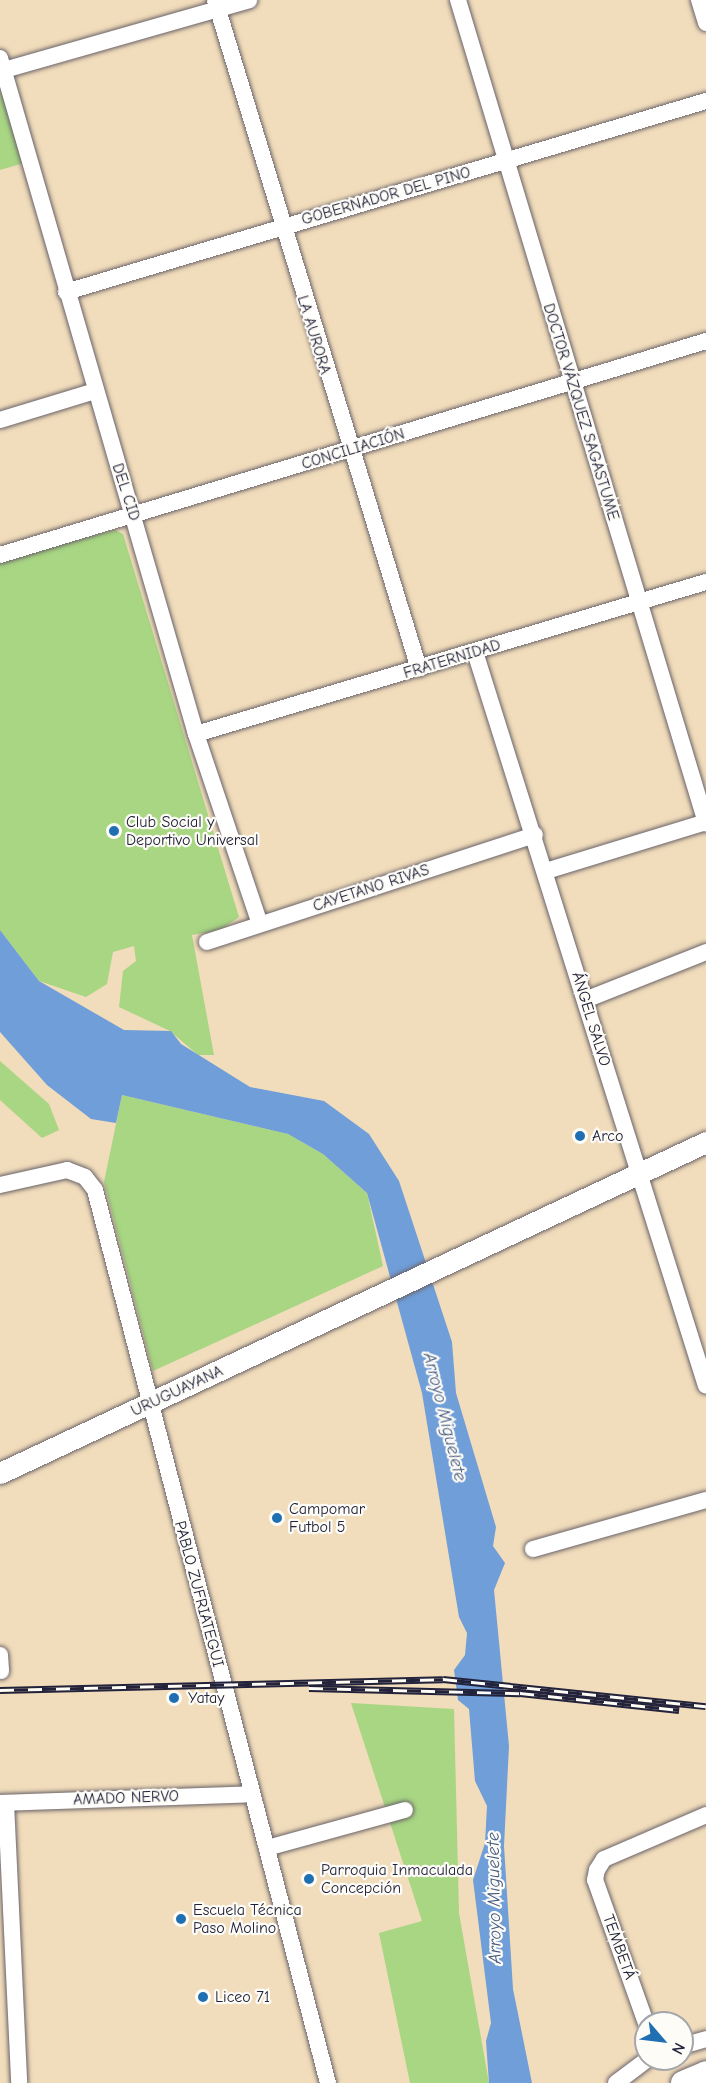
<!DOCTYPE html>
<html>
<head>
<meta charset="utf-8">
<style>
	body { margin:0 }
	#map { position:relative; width:706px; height:2083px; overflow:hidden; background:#f1dcbb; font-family:"Comic Neue",sans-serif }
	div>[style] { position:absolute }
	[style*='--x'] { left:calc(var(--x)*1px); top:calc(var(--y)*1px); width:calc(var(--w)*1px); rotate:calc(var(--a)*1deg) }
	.green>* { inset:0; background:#a8d683 }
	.water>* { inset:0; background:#6f9ed8 }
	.roads { filter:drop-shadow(0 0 2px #6a6368) drop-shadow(0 0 2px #6a6368) }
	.minor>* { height:16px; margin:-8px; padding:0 8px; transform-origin:8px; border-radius:8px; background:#fff }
	.tertiary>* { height:21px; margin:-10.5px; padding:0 10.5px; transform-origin:10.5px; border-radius:10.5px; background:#fff }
	.secondary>* { height:24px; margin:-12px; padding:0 12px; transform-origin:12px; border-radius:12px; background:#fff }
	.rail>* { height:7px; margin-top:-3.5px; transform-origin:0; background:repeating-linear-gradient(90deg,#fdfcf7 0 14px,#22223b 0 28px); box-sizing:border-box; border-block:2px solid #22223b }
	.dots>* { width:16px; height:16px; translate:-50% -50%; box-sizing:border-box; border:3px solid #fdfcf7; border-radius:50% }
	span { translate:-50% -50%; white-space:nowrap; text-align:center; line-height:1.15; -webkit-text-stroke:4.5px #fdfcf7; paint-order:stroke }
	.street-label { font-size:16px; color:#22223b }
	.poi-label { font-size:16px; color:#22223b }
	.left { translate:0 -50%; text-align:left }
	.water-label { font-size:18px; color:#455a82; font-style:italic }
	.north { position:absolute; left:634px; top:2011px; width:60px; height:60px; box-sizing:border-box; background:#fdfcf7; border:2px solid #a5a5ac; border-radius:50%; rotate:118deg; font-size:16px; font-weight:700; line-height:24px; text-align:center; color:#22223b }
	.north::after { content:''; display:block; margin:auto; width:21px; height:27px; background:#1f6fb2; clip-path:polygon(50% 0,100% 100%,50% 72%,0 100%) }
</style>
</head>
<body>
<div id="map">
	<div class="green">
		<i style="clip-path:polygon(0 80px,24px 163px,0 170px)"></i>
		<i style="clip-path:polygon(115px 530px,123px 534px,239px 917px,220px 930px,192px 935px,214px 1055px,198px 1055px,170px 1031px,119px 1007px,123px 971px,136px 961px,134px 946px,113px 952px,107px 984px,86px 997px,39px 981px,0 930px,0 560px)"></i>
		<i style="clip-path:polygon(0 1061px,49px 1104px,59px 1130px,42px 1138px,0 1100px)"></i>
		<i style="clip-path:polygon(122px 1095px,288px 1134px,323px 1154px,367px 1193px,383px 1266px,153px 1371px,104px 1182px)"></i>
		<i style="clip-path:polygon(351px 1703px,454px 1709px,459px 1913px,489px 2083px,410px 2083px,379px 1933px,422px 1921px)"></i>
	</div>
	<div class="water">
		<i style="clip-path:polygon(0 930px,39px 981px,124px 1030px,171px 1031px,181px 1044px,250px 1087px,324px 1101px,369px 1134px,399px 1181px,452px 1342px,456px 1393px,496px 1527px,493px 1546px,505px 1563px,494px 1590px,509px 1746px,504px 1846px,513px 1989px,532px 2083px,489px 2083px,486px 2041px,491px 2023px,473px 1880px,485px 1843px,487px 1806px,475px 1781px,469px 1709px,458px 1700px,454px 1670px,465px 1655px,467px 1633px,459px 1617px,422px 1393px,367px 1193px,323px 1154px,288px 1134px,122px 1095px,116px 1123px,91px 1119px,47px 1085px,0 1032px)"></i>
	</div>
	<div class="roads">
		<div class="minor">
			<i style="--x:215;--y:0;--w:699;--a:73.04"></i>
			<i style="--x:458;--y:0;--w:860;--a:73.23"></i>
			<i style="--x:699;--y:0;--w:24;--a:73"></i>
			<i style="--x:0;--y:58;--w:704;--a:73.83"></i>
			<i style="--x:196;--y:734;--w:200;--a:71.4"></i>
			<i style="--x:4;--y:70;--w:255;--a:-15.9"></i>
			<i style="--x:66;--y:292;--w:668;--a:-16.62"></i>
			<i style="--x:0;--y:420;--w:99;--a:-17"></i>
			<i style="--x:0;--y:555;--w:738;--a:-16.86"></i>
			<i style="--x:475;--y:652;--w:769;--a:72.53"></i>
			<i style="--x:196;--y:734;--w:532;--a:-16.6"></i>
			<i style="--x:546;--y:871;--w:167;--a:-17"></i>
			<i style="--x:207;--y:942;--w:345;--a:-18.1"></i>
			<i style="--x:585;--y:1000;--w:130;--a:-21.6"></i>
			<i style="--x:0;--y:1185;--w:69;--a:-12.6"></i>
			<i style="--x:67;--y:1170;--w:19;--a:21"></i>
			<i style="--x:85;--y:1177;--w:16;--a:52"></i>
			<i style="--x:95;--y:1190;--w:923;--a:75.38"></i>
			<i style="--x:533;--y:1549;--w:180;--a:-15.8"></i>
			<i style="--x:0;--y:1655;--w:16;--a:86"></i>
			<i style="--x:0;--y:1803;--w:252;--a:-2"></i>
			<i style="--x:6;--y:1803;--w:280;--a:87.3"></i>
			<i style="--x:267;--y:1848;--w:143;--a:-15.4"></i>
			<i style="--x:646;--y:2023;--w:152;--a:-109.6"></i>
			<i style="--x:595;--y:1880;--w:10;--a:-79"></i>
			<i style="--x:597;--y:1870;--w:13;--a:-58"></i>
			<i style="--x:604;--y:1859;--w:111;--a:-23.3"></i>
			<i style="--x:682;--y:2046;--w:25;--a:-16"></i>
			<i style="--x:616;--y:2083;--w:40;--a:-37"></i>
		</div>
		<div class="tertiary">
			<i style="--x:0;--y:1473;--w:780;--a:-25.12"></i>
		</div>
		<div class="secondary">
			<i style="--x:683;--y:2083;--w:25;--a:-23"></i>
		</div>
	</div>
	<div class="rail">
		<i style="--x:309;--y:1688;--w:211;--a:1.4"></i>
		<i style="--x:520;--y:1693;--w:160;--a:6.1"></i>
		<i style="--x:0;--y:1690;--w:443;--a:-1.4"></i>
		<i style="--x:443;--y:1679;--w:264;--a:5.9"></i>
	</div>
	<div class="dots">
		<i style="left:114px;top:831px;background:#1f6fb2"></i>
		<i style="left:580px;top:1136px;background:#1f6fb2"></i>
		<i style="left:277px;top:1518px;background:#1f6fb2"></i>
		<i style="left:174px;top:1698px;background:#1f6fb2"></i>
		<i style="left:309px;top:1879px;background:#1f6fb2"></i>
		<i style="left:181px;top:1919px;background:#1f6fb2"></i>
		<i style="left:203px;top:1997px;background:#1f6fb2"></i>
	</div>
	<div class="street-label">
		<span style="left:386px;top:196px;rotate:-16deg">GOBERNADOR DEL PINO</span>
		<span style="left:314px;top:335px;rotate:73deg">LA AURORA</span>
		<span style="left:581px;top:412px;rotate:73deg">DOCTOR VÁZQUEZ SAGASTUME</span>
		<span style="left:353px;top:449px;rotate:-17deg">CONCILIACIÓN</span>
		<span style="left:126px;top:492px;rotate:72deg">DEL CID</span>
		<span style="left:452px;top:659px;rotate:-17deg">FRATERNIDAD</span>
		<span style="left:371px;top:888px;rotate:-18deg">CAYETANO RIVAS</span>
		<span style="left:591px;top:1019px;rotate:73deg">ÁNGEL SALVO</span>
		<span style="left:177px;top:1391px;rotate:-25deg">URUGUAYANA</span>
		<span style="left:199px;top:1594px;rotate:75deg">PABLO ZUFRIATEGUI</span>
		<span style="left:126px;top:1798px;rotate:-2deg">AMADO NERVO</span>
		<span style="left:619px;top:1947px;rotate:70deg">TEMBETÁ</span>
	</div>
	<div class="poi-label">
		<span class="left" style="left:126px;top:831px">Club Social y<br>Deportivo Universal</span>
		<span class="left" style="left:592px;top:1136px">Arco</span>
		<span class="left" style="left:289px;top:1518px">Campomar<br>Futbol 5</span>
		<span class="left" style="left:188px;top:1698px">Yatay</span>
		<span class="left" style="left:321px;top:1879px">Parroquia Inmaculada<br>Concepción</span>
		<span class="left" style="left:193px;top:1919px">Escuela Técnica<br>Paso Molino</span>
		<span class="left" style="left:215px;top:1997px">Liceo 71</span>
	</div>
	<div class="water-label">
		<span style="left:444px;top:1417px;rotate:76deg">Arroyo Miguelete</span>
		<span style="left:495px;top:1898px;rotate:-91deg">Arroyo Miguelete</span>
	</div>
	<div class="north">N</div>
</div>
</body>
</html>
